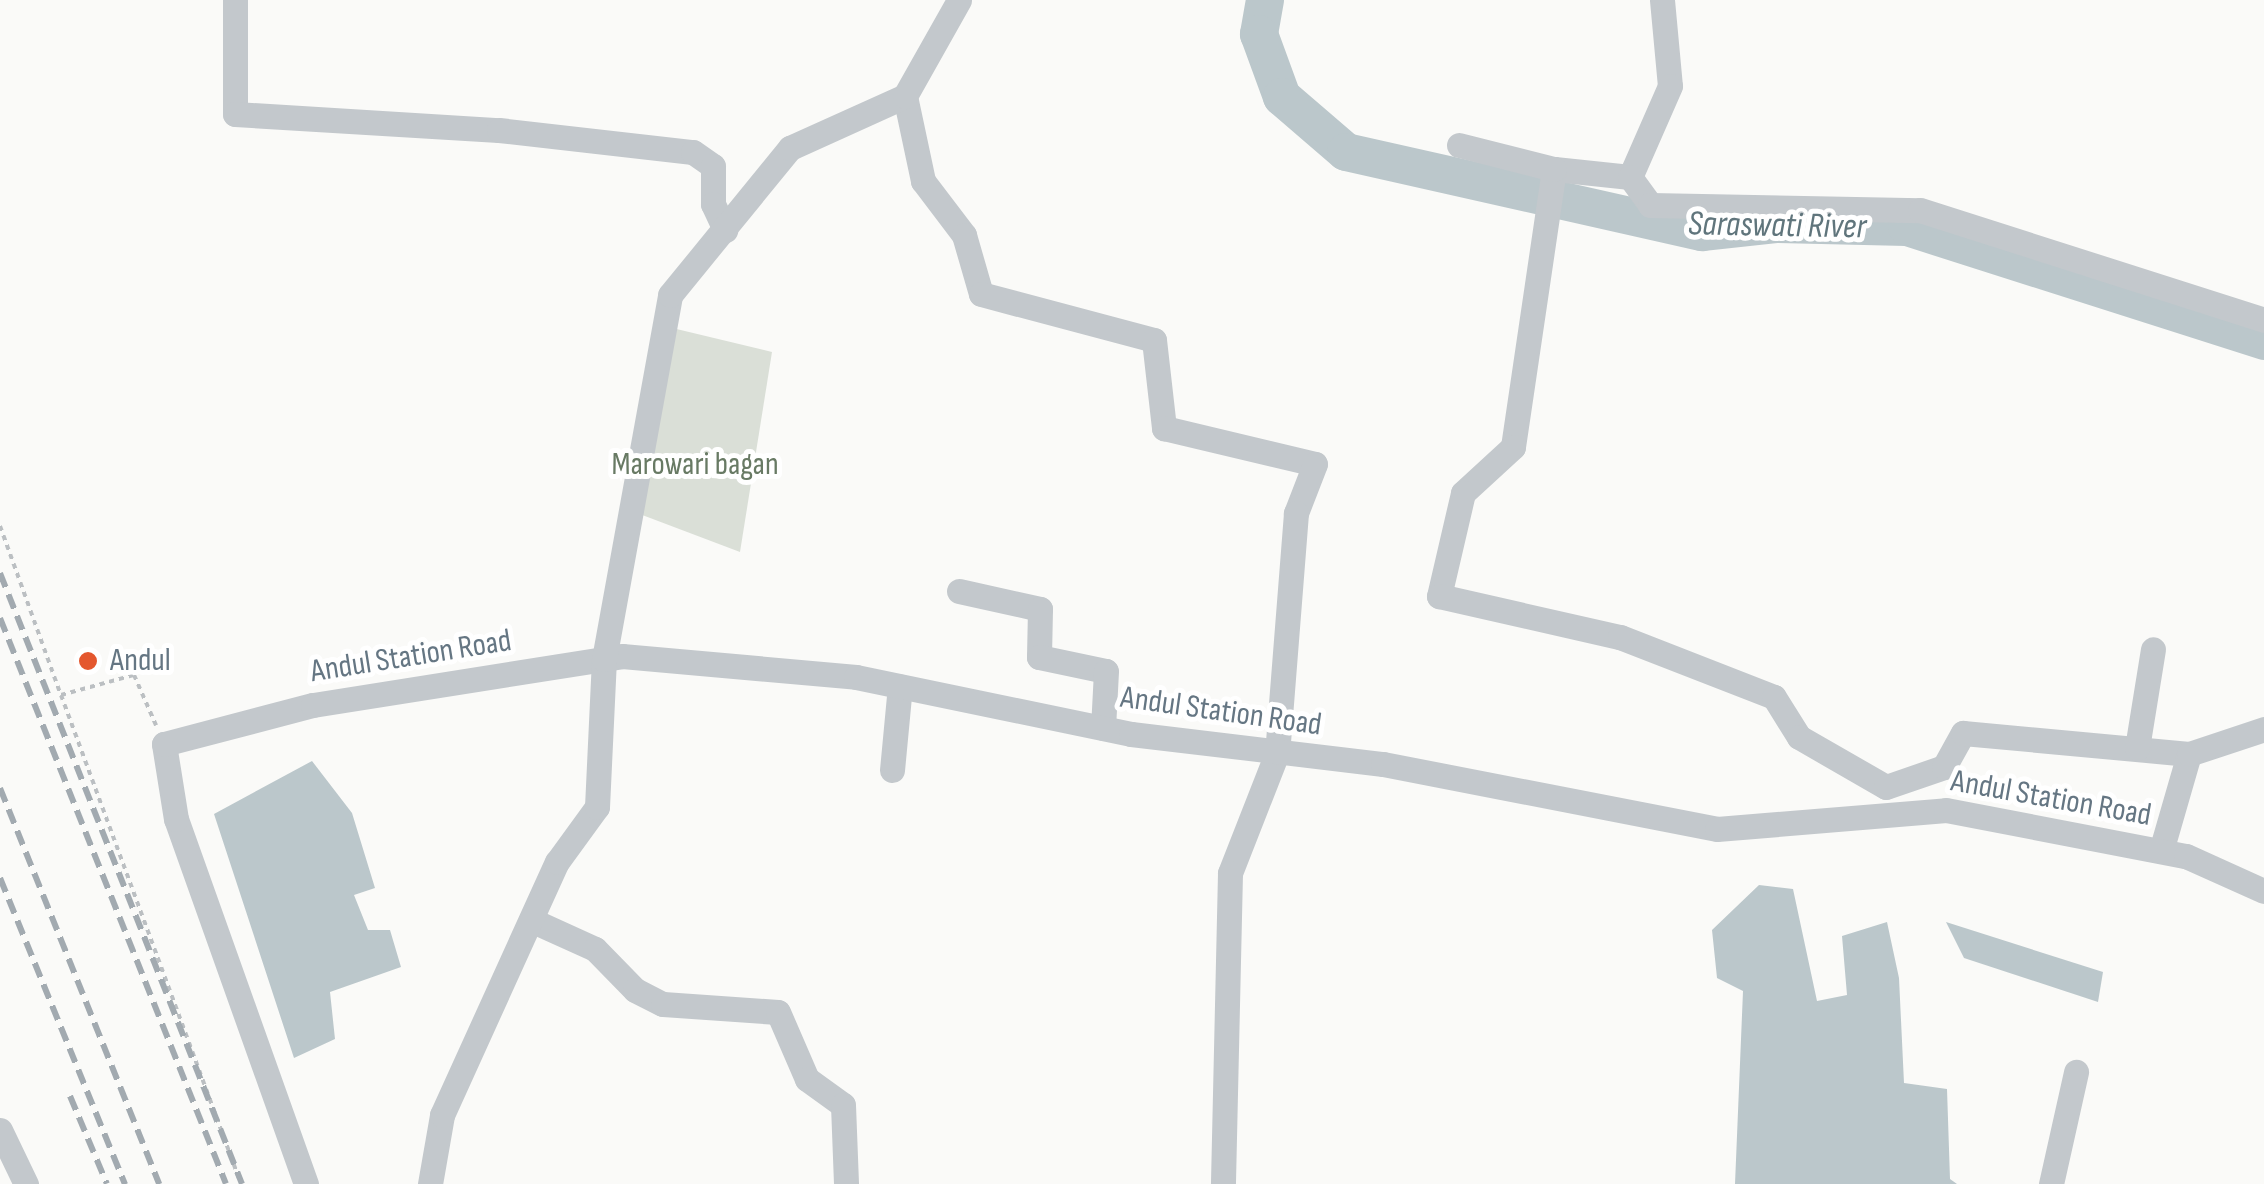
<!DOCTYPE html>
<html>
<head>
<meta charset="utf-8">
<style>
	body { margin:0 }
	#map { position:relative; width:2264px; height:1184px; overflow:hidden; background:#fafaf8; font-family:"Sofia Sans Condensed",sans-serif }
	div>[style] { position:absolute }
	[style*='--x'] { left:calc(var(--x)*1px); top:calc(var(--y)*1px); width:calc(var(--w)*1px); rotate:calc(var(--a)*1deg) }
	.green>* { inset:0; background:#dadfd7 }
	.water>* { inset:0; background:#bbc7cb }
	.river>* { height:38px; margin:-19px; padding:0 19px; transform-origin:19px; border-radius:19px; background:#bbc7cb }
	.path>* { height:4px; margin-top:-2px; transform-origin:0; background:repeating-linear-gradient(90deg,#bbbfc2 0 5px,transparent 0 10px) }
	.street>* { height:25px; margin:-12.5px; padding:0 12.5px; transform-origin:12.5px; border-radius:12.5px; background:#c3c8cc }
	.rail>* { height:6px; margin-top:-3px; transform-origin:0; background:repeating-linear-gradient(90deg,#a2aab0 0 15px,transparent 0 23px) }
	.dots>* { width:28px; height:28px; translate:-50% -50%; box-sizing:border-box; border:5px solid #fff; border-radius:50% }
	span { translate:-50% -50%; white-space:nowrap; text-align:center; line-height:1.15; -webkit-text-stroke:10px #fff; paint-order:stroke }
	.park-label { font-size:32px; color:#687a64 }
	.street-label { font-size:32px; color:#657683 }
	.poi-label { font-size:32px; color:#657683 }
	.left { translate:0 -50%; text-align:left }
	.water-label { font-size:35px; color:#60757c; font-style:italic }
</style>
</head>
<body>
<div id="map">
	<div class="green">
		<i style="clip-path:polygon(664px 326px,772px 352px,740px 552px,629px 510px)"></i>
	</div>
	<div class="water">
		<i style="clip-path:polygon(312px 761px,352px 813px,375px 888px,354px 895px,368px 930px,390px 930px,401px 967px,330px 992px,335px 1039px,294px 1058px,214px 814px)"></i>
		<i style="clip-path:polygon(1759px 885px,1793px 889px,1817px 1001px,1847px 995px,1842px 936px,1887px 922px,1899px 978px,1904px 1083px,1947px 1089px,1950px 1179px,1957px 1184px,1735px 1184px,1743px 991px,1717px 978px,1712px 930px)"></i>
		<i style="clip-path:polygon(1946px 922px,2103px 972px,2098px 1002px,1964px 958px)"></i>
	</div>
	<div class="river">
		<i style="--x:1265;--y:0;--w:35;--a:100"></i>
		<i style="--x:1259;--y:34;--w:67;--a:69.9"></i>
		<i style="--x:1282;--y:97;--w:84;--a:40.7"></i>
		<i style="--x:1346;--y:152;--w:365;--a:12.7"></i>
		<i style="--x:1702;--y:232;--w:74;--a:-6.2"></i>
		<i style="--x:1776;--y:224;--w:131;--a:1.3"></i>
		<i style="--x:1907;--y:227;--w:375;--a:17.7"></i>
	</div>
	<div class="path">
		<i style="--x:0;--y:526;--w:180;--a:70.2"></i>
		<i style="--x:61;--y:695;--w:76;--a:-15.3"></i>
		<i style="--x:134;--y:675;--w:55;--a:66.3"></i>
		<i style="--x:61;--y:695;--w:521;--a:69.79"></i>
	</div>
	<div class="street">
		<i style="--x:235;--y:0;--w:114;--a:90"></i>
		<i style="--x:235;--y:114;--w:264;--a:3.5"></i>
		<i style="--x:499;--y:130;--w:195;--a:6.5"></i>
		<i style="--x:693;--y:152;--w:24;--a:35"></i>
		<i style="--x:713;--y:166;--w:38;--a:90"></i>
		<i style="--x:713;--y:204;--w:29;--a:65"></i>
		<i style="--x:1662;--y:0;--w:86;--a:84.7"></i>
		<i style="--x:1670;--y:86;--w:99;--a:113.7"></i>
		<i style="--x:1630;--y:177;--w:76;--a:-174"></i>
		<i style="--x:1554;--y:169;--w:281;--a:98.4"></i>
		<i style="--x:1513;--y:447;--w:68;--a:137.4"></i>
		<i style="--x:1463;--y:493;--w:106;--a:103.1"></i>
		<i style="--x:1439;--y:596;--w:186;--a:12.8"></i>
		<i style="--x:1620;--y:637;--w:165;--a:21.3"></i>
		<i style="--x:1774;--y:697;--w:47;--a:58"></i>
		<i style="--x:1799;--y:737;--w:100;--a:29.9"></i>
		<i style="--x:1886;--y:787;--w:61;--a:-19"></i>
		<i style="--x:1944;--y:767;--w:39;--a:-61"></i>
		<i style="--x:1963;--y:733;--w:227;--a:5.3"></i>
		<i style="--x:2189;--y:754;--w:101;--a:106.1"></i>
		<i style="--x:905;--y:96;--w:87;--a:78"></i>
		<i style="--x:923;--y:181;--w:68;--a:52.8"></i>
		<i style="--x:964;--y:235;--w:61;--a:73.9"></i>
		<i style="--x:981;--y:294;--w:179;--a:14.9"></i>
		<i style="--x:1154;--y:340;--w:89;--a:83.5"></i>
		<i style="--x:1164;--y:428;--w:155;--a:13.4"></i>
		<i style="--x:1315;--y:464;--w:53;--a:111.2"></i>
		<i style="--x:1296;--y:513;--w:241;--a:94.5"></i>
		<i style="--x:1277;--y:753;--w:129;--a:111.4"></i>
		<i style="--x:1230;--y:873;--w:311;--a:91.3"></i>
		<i style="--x:1459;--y:145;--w:98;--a:14.2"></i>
		<i style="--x:1630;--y:177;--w:34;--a:54"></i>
		<i style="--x:1650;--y:205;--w:270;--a:1.1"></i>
		<i style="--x:1920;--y:210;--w:361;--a:17.7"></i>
		<i style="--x:959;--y:591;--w:83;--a:12.5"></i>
		<i style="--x:1040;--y:609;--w:48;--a:91.2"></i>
		<i style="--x:1039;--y:657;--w:68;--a:11.8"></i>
		<i style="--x:1106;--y:671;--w:57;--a:93"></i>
		<i style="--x:2137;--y:748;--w:100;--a:-80.8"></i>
		<i style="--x:2189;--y:754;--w:79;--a:-18.4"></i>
		<i style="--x:892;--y:770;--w:84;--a:-84.6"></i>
		<i style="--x:531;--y:920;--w:70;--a:24.4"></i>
		<i style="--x:595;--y:949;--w:57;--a:45.7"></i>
		<i style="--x:635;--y:990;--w:31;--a:27"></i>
		<i style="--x:663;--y:1004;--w:115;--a:4"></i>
		<i style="--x:778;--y:1012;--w:73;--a:66.6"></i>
		<i style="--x:807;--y:1079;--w:44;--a:35.8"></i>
		<i style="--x:843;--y:1105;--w:79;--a:87.8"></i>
		<i style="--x:0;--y:1130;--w:60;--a:64.3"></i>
		<i style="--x:306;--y:1184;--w:387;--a:-109.6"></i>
		<i style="--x:176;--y:819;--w:76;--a:-99.1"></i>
		<i style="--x:164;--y:744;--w:154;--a:-14.7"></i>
		<i style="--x:313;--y:705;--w:313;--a:-9"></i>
		<i style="--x:622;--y:656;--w:235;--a:5.1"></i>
		<i style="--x:856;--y:677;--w:281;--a:11.7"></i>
		<i style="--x:1131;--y:734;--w:254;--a:6.8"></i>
		<i style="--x:1383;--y:764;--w:340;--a:11"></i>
		<i style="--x:1717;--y:829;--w:230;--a:-4.7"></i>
		<i style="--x:1946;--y:810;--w:244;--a:10.9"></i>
		<i style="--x:2186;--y:856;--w:85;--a:24.2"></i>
		<i style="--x:430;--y:1184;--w:70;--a:-80.1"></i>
		<i style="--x:442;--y:1115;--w:278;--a:-65.6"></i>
		<i style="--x:557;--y:862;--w:68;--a:-54"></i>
		<i style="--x:597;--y:807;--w:148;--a:-87.3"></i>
		<i style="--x:604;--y:659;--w:370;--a:-79.7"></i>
		<i style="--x:670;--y:295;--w:190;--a:-50.8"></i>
		<i style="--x:790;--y:148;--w:126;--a:-24.3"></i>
		<i style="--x:905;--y:96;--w:110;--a:-60.6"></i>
		<i style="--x:2051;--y:1184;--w:115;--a:-77.4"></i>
	</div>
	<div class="rail">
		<i style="--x:0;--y:573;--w:657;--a:68.39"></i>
		<i style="--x:0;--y:618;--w:609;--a:68.23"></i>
		<i style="--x:0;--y:788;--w:427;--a:68.1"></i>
		<i style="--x:0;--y:878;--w:331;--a:67.8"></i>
		<i style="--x:70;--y:1096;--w:95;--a:67.2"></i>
	</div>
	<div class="dots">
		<i style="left:88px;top:661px;background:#e4572e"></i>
	</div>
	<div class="park-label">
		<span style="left:695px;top:465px">Marowari bagan</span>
	</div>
	<div class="street-label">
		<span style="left:411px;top:657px;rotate:-9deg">Andul Station Road</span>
		<span style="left:1221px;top:712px;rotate:8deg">Andul Station Road</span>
		<span style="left:2051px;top:799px;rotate:10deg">Andul Station Road</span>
	</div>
	<div class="poi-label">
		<span class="left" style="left:110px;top:661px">Andul</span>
	</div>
	<div class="water-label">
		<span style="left:1777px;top:226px;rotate:1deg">Saraswati River</span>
	</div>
</div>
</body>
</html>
